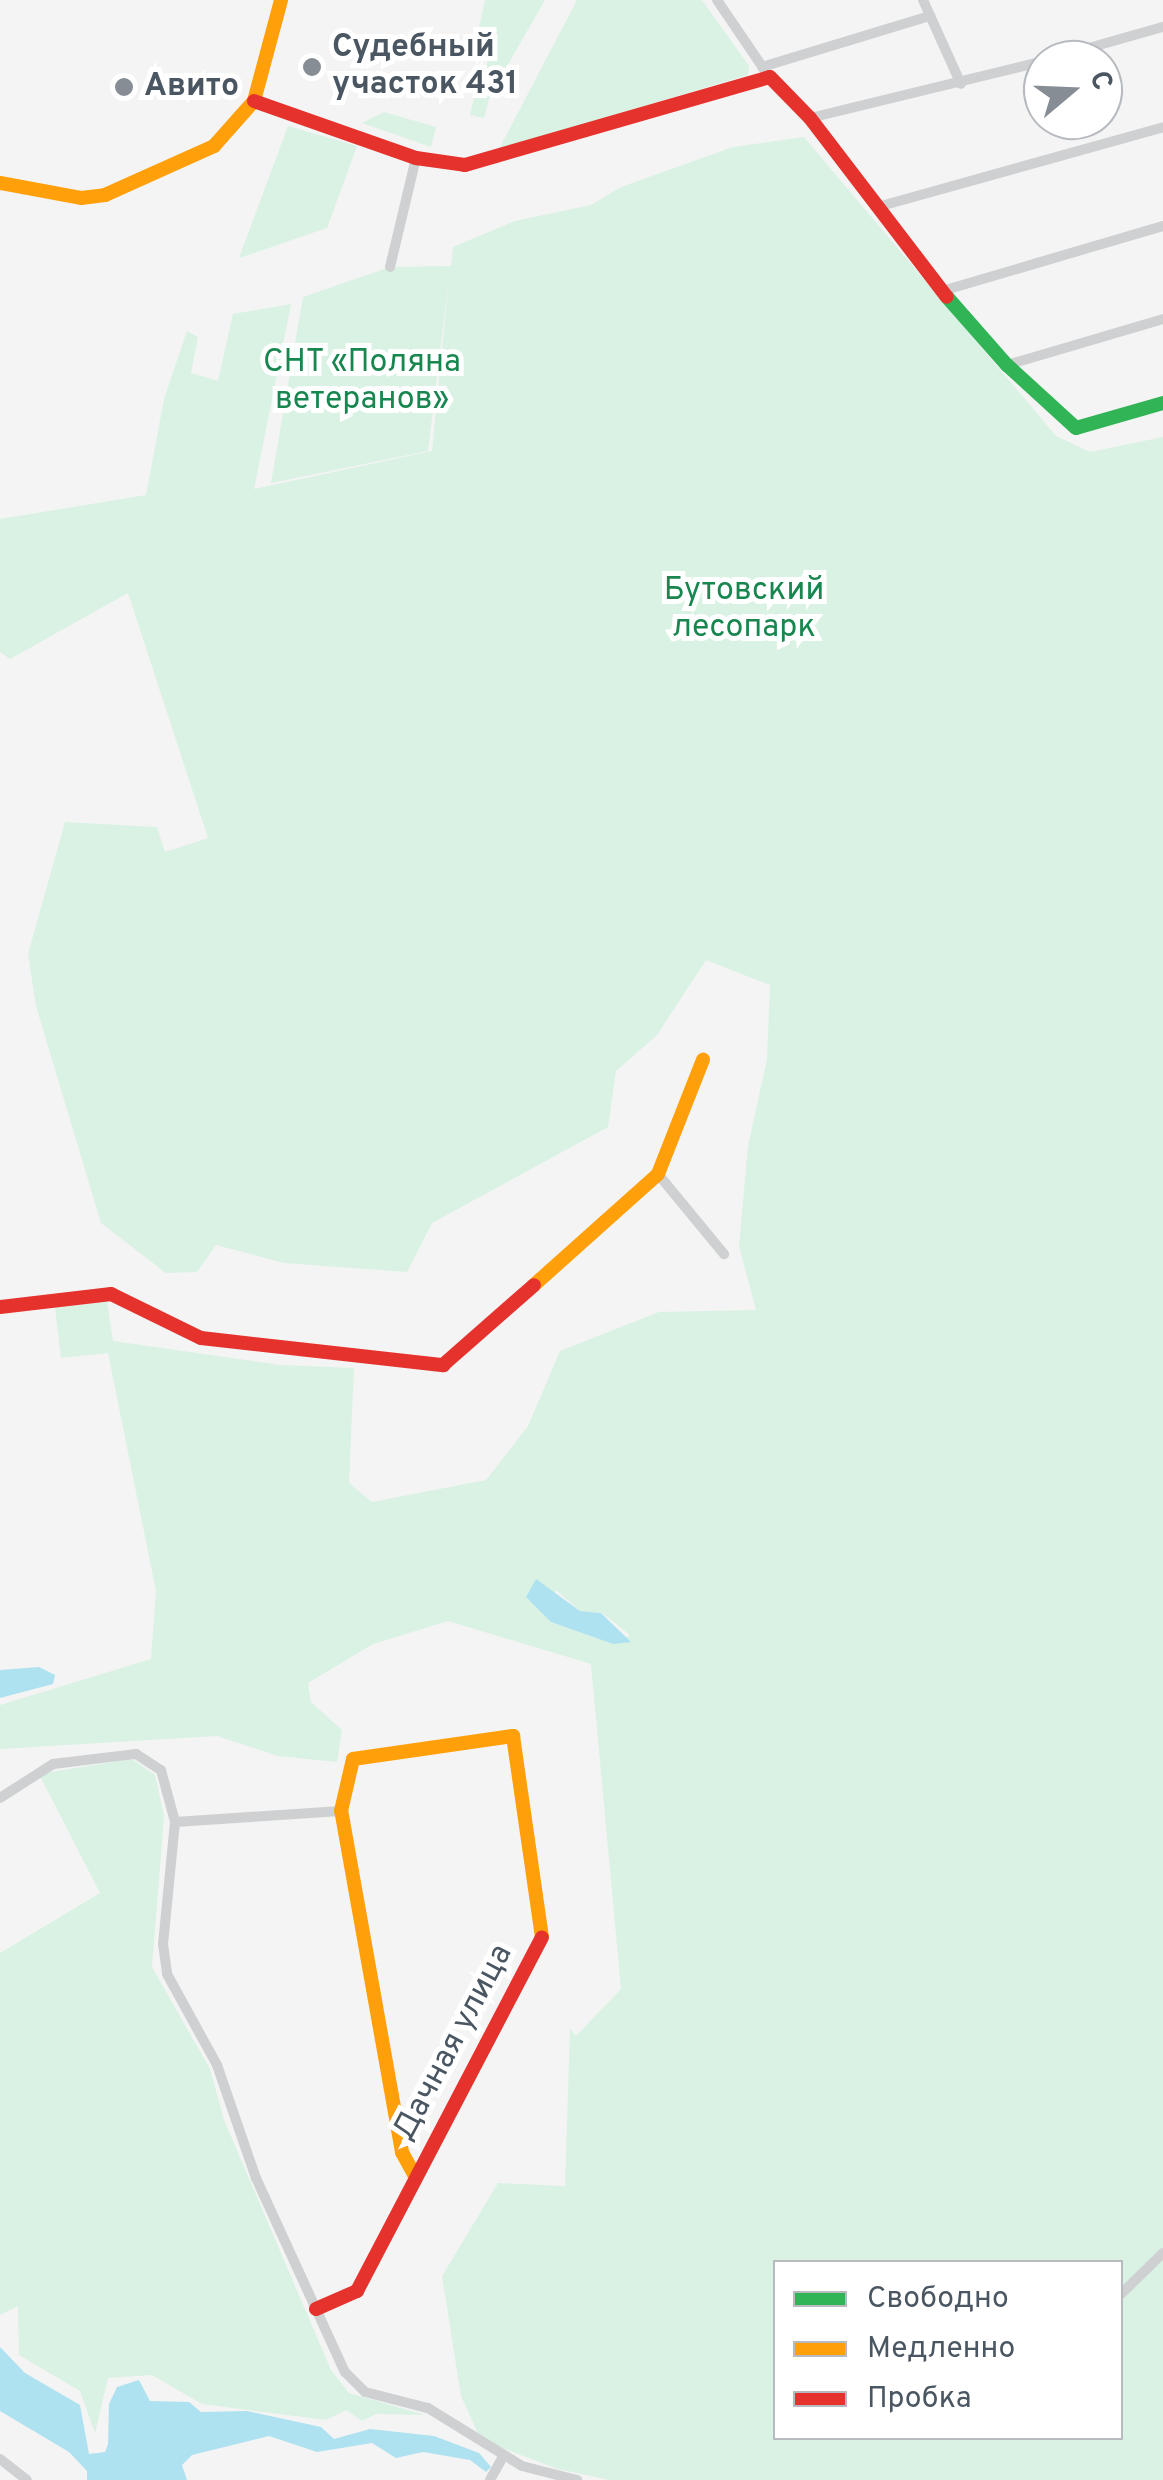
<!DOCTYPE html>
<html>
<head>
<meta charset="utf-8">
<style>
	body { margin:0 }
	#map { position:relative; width:1163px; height:2480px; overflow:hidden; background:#f4f4f4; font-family:Overpass,sans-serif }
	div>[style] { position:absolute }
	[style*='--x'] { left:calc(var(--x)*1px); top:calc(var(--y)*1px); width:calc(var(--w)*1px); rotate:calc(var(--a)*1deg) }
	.green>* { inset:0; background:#d9f2e3 }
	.water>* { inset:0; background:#aee2f0 }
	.street>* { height:10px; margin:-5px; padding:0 5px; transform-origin:5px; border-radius:5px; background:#ced0d2 }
	.fast>* { height:14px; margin:-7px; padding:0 7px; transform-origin:7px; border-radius:7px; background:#30b455 }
	.slow>* { height:14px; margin:-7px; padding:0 7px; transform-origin:7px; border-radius:7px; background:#ff9f0a }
	.jam>* { height:14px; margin:-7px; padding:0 7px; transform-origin:7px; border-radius:7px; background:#e5322d }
	.dots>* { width:28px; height:28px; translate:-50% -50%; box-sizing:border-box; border:5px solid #fff; border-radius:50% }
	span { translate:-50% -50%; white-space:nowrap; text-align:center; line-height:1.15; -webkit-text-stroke:10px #fff; paint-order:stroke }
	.poi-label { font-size:32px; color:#4a5661; font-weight:700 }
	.left { translate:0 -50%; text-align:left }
	.park-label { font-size:32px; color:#17864f }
	.street-label { font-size:32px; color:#4a5661 }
	.legend { position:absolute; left:773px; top:2260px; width:350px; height:180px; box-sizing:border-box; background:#fff; border:2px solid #b7bbc0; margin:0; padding:12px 18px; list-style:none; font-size:30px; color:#4a5661 }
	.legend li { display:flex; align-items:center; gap:20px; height:50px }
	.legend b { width:50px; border:2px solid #b7bbc0 }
	.north { position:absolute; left:1023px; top:40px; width:100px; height:100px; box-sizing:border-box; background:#fff; border:2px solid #b7bbc0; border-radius:50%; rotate:71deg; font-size:28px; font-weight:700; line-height:40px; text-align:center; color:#4a5661 }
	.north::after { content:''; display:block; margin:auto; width:35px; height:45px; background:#868d94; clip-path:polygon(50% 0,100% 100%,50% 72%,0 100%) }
</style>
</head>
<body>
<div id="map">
	<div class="green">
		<i style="clip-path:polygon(485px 0,545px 0,490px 96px,484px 118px,470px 115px,475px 94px,488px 96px,479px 84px,488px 61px,474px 51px)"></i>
		<i style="clip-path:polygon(577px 0,702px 0,749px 66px,748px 75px,499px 149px)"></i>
		<i style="clip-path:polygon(384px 112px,436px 127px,431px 147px,362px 123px)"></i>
		<i style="clip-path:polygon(288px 126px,357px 146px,327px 228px,239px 258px)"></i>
		<i style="clip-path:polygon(evenodd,804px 137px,1056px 436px,1090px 452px,1163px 437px,1163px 2480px,609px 2480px,558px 2469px,481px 2440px,461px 2396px,442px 2276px,498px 2183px,565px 2186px,570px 2029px,576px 2036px,621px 1989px,591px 1664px,448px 1621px,373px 1644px,308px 1683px,311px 1702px,342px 1730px,337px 1762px,278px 1756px,217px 1736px,0 1749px,0 1705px,151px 1659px,156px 1591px,108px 1353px,61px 1358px,55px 1308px,107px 1301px,113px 1341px,280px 1365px,354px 1368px,349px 1483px,372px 1502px,486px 1480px,528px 1426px,560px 1351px,659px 1312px,756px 1310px,739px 1246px,748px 1146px,767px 1059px,770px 985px,706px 960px,657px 1035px,616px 1071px,608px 1127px,432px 1223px,407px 1272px,284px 1263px,216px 1245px,197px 1272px,166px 1273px,101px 1223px,36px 1006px,28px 954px,65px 822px,157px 827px,165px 852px,208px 838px,128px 593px,10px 659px,0 652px,0 519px,146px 495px,164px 399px,187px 331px,198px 337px,191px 373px,218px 381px,233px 314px,291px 304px,254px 489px,432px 451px,449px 277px,428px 451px,271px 483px,303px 297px,390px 267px,451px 266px,453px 247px,515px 221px,591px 205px,621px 187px,733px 147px,804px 137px,556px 1590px,580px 1611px,602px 1613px,630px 1635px,613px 1644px,551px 1622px,544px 1614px,556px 1590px,804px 137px,776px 2262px,1120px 2262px,1120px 2438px,776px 2438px,776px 2262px)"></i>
		<i style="clip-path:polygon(132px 1759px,155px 1775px,164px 1816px,152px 1967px,210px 2069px,224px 2120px,331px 2370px,349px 2393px,425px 2415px,376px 2414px,362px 2421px,346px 2410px,326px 2420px,202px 2404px,152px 2375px,108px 2378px,95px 2433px,80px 2391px,19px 2355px,18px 2306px,0 2315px,0 1953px,100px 1893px,39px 1774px)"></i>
	</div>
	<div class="water">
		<i style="clip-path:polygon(536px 1579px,580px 1611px,601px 1613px,631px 1642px,613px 1644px,551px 1622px,526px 1597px)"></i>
		<i style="clip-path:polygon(39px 1667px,55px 1675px,53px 1684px,0 1698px,0 1670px)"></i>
		<i style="clip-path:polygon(0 2347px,25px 2373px,80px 2405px,89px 2454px,105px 2452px,108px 2444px,109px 2404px,117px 2387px,139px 2380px,150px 2401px,189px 2402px,201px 2412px,247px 2411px,321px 2427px,334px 2439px,370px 2429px,434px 2436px,479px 2453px,491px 2467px,486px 2472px,470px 2460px,423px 2452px,396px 2458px,372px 2443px,317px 2452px,269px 2436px,192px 2455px,182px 2465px,187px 2480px,87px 2480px,87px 2471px,69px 2452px,0 2411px)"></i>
	</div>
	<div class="street">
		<i style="--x:717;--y:0;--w:87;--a:55.8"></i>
		<i style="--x:923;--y:0;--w:92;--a:65.7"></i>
		<i style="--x:1046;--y:60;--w:122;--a:-15.8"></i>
		<i style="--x:762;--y:67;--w:176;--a:-16.9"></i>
		<i style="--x:810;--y:118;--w:240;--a:-13.7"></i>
		<i style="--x:881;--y:206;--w:293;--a:-15.6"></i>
		<i style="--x:390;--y:267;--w:112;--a:-76.6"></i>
		<i style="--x:942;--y:291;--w:230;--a:-16.4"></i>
		<i style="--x:1007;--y:365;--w:163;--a:-16.4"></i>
		<i style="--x:658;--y:1174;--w:104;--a:50.5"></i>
		<i style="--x:0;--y:1798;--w:63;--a:-32.7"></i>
		<i style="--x:53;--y:1764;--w:84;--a:-6.9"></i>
		<i style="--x:136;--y:1754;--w:30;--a:33"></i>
		<i style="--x:161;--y:1770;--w:54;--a:74.9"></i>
		<i style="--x:175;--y:1822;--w:123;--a:95.6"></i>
		<i style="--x:163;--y:1944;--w:30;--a:82"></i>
		<i style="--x:167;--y:1974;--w:104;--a:61.2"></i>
		<i style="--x:217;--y:2065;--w:120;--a:71"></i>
		<i style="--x:256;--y:2178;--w:213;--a:65.4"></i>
		<i style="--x:345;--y:2372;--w:28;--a:45"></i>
		<i style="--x:365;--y:2392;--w:65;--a:14.3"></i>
		<i style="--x:428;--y:2408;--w:110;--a:31.7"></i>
		<i style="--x:522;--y:2466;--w:57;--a:14.3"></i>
		<i style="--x:175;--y:1822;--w:166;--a:-3.8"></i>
		<i style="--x:1120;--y:2295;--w:60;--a:-44.3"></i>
		<i style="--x:0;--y:2459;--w:34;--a:38"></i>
		<i style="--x:490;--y:2480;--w:26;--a:-61"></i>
	</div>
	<div class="fast">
		<i style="--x:947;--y:297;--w:91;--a:48.6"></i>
		<i style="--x:1007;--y:365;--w:93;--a:42.4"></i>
		<i style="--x:1076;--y:428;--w:91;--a:-16"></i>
	</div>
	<div class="slow">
		<i style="--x:0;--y:183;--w:82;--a:10.5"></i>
		<i style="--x:81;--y:198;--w:24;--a:-7"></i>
		<i style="--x:105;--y:195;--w:120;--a:-24.2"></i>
		<i style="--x:214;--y:146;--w:60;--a:-48.4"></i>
		<i style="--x:254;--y:101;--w:105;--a:-75"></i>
		<i style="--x:534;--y:1285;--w:166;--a:-41.8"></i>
		<i style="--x:658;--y:1174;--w:123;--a:-68.5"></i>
		<i style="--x:414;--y:2174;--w:25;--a:-119"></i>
		<i style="--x:402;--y:2152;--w:346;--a:-100.1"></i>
		<i style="--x:341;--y:1811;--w:53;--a:-77"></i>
		<i style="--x:353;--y:1759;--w:162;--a:-8.2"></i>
		<i style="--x:513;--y:1736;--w:203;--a:81.8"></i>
	</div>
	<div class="jam">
		<i style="--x:254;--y:101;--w:172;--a:19.4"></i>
		<i style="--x:416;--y:158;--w:49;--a:8.1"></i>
		<i style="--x:465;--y:165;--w:317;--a:-16.1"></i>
		<i style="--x:770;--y:77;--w:57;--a:45.7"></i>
		<i style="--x:810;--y:118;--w:225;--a:52.6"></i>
		<i style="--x:0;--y:1307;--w:112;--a:-6.7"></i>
		<i style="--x:111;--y:1294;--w:100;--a:26.1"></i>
		<i style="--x:201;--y:1338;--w:244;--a:6.4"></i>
		<i style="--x:443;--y:1365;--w:121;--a:-41.3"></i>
		<i style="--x:316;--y:2309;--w:45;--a:-23.7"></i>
		<i style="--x:357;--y:2291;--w:399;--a:-62.4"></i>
	</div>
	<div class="dots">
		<i style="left:312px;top:67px;background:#868d94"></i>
		<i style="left:124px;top:87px;background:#868d94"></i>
	</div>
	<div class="poi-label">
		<span class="left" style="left:332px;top:67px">Судебный<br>участок 431</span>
		<span class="left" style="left:144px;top:87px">Авито</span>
	</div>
	<div class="park-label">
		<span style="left:362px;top:382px">СНТ «Поляна<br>ветеранов»</span>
		<span style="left:744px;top:610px">Бутовский<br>лесопарк</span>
	</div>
	<div class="street-label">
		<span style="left:454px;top:2043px;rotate:-62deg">Дачная улица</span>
	</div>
	<ul class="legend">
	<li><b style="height:12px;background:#30b455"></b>Свободно</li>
	<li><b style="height:12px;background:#ff9f0a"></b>Медленно</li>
	<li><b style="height:12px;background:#e5322d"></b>Пробка</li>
	</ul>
	<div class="north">С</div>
</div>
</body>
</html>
